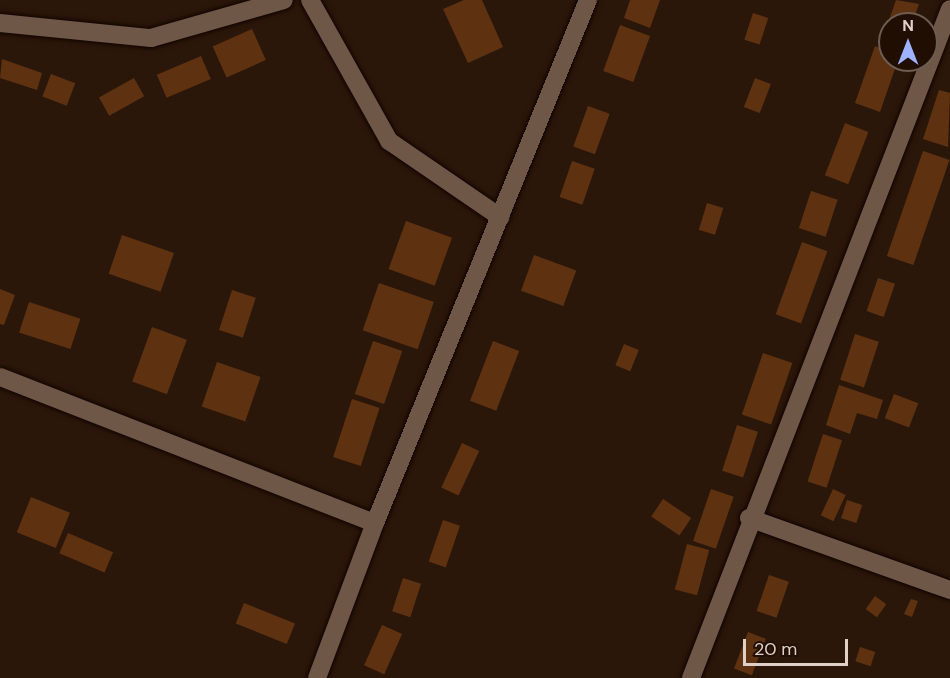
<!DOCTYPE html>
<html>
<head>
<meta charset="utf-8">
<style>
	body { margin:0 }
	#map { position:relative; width:950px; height:678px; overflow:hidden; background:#2b1709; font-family:"DM Sans",sans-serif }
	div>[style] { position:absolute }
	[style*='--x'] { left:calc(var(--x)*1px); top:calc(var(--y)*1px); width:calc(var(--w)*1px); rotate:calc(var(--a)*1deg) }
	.building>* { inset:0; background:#5e3211; transform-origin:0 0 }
	.roads { filter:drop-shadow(0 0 2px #120300) drop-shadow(0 0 2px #120300) }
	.street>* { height:18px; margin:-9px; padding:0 9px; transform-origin:9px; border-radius:9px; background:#6e5747 }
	span { translate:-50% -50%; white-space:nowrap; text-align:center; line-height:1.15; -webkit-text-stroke:4.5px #210e03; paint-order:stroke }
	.north { position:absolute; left:878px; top:12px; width:60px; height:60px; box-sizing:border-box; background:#210e03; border:2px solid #6d5c52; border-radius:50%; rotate:0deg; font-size:16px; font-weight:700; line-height:24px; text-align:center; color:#dfd1c8 }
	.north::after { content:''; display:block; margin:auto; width:21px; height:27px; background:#9fb3fd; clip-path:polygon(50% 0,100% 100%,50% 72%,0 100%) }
	.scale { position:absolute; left:743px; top:639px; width:105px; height:27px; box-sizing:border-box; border:3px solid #dfd1c8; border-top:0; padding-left:8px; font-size:18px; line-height:21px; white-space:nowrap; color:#dfd1c8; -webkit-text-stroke:4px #210e03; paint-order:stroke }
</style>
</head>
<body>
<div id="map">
	<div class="building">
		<i style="clip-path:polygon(464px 0,482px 0,503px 47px,468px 63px,443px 9px)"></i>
		<i style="clip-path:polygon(630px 0,660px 0,650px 28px,624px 18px)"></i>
		<i style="clip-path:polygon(896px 0,919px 4px,912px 24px,890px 24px,890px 47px,881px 43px)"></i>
		<i style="left:753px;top:13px;width:16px;height:28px;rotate:18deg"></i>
		<i style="left:620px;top:25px;width:32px;height:49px;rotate:20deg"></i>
		<i style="left:252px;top:29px;width:34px;height:43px;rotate:66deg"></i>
		<i style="clip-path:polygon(875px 46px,890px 52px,890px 60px,898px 60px,880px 112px,855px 103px)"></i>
		<i style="left:201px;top:56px;width:25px;height:48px;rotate:67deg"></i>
		<i style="clip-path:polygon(2px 59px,42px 73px,37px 90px,0 78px)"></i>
		<i style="left:51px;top:74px;width:26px;height:24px;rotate:21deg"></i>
		<i style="left:134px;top:78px;width:21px;height:40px;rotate:61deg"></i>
		<i style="left:755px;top:78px;width:17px;height:31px;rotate:21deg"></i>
		<i style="clip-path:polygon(939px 90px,950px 93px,948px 147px,923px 139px)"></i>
		<i style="left:588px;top:106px;width:23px;height:43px;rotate:20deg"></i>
		<i style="left:845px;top:123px;width:25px;height:56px;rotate:21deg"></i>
		<i style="left:923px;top:151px;width:28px;height:111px;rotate:19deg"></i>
		<i style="left:572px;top:161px;width:24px;height:38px;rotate:19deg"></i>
		<i style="left:811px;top:191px;width:28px;height:39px;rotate:18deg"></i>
		<i style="left:707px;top:203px;width:17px;height:28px;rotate:17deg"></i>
		<i style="left:406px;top:221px;width:49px;height:51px;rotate:20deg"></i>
		<i style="left:122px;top:235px;width:55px;height:41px;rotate:19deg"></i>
		<i style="left:802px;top:242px;width:27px;height:77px;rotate:20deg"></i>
		<i style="left:534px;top:255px;width:45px;height:38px;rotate:20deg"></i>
		<i style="left:878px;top:278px;width:18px;height:35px;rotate:19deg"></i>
		<i style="left:379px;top:283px;width:58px;height:50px;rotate:19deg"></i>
		<i style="clip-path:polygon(0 289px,15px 295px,4px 325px,0 324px)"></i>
		<i style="left:232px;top:290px;width:25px;height:42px;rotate:18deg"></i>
		<i style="left:29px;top:302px;width:54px;height:32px;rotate:18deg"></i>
		<i style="left:152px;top:327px;width:37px;height:58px;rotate:20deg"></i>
		<i style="left:855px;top:334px;width:25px;height:48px;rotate:18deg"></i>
		<i style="left:373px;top:341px;width:31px;height:56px;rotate:19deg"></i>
		<i style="left:493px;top:341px;width:28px;height:64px;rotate:21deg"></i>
		<i style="left:624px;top:344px;width:16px;height:23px;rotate:22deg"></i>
		<i style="left:763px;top:353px;width:31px;height:65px;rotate:19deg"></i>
		<i style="left:217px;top:362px;width:46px;height:47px;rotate:19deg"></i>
		<i style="clip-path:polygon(839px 385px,883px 400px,877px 419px,857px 413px,850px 434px,826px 425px)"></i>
		<i style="left:894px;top:394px;width:26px;height:26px;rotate:21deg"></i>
		<i style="left:352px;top:399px;width:29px;height:61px;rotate:18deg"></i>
		<i style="left:737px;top:425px;width:22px;height:48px;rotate:18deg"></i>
		<i style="left:823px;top:434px;width:20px;height:50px;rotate:18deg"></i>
		<i style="left:462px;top:443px;width:19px;height:49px;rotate:25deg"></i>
		<i style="left:711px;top:489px;width:24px;height:55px;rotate:19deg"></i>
		<i style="left:833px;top:489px;width:14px;height:29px;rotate:25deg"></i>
		<i style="left:31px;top:497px;width:42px;height:38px;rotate:22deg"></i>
		<i style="left:663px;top:499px;width:34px;height:21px;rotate:34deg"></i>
		<i style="left:847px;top:500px;width:16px;height:19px;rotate:18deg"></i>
		<i style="left:443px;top:520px;width:18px;height:44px;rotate:19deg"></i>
		<i style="left:68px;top:533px;width:49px;height:22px;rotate:23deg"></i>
		<i style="left:687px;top:544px;width:23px;height:47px;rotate:15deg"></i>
		<i style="left:769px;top:575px;width:21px;height:38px;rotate:19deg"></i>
		<i style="left:403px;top:578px;width:19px;height:35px;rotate:18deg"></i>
		<i style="left:875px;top:596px;width:14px;height:16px;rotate:36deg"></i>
		<i style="clip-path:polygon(911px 599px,918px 601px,912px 617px,904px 614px)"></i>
		<i style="left:244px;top:603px;width:55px;height:22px;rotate:22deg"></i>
		<i style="left:382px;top:625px;width:22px;height:44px;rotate:24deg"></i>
		<i style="left:748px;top:632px;width:19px;height:39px;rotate:21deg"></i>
		<i style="left:860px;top:647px;width:16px;height:15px;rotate:18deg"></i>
	</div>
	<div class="roads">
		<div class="street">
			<i style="--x:310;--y:0;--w:162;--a:60.7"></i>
			<i style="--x:389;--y:141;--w:135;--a:34.4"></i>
			<i style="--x:0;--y:23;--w:152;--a:5.7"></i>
			<i style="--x:151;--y:38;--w:138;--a:-15.9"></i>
			<i style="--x:0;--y:377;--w:402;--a:21.3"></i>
			<i style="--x:749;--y:518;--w:214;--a:19.7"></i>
			<i style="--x:317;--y:678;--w:165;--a:-69.5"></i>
			<i style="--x:375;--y:523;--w:565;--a:-67.84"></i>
			<i style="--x:691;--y:678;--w:717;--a:-68.84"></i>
		</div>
	</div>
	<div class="north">N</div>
	<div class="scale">20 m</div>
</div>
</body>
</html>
